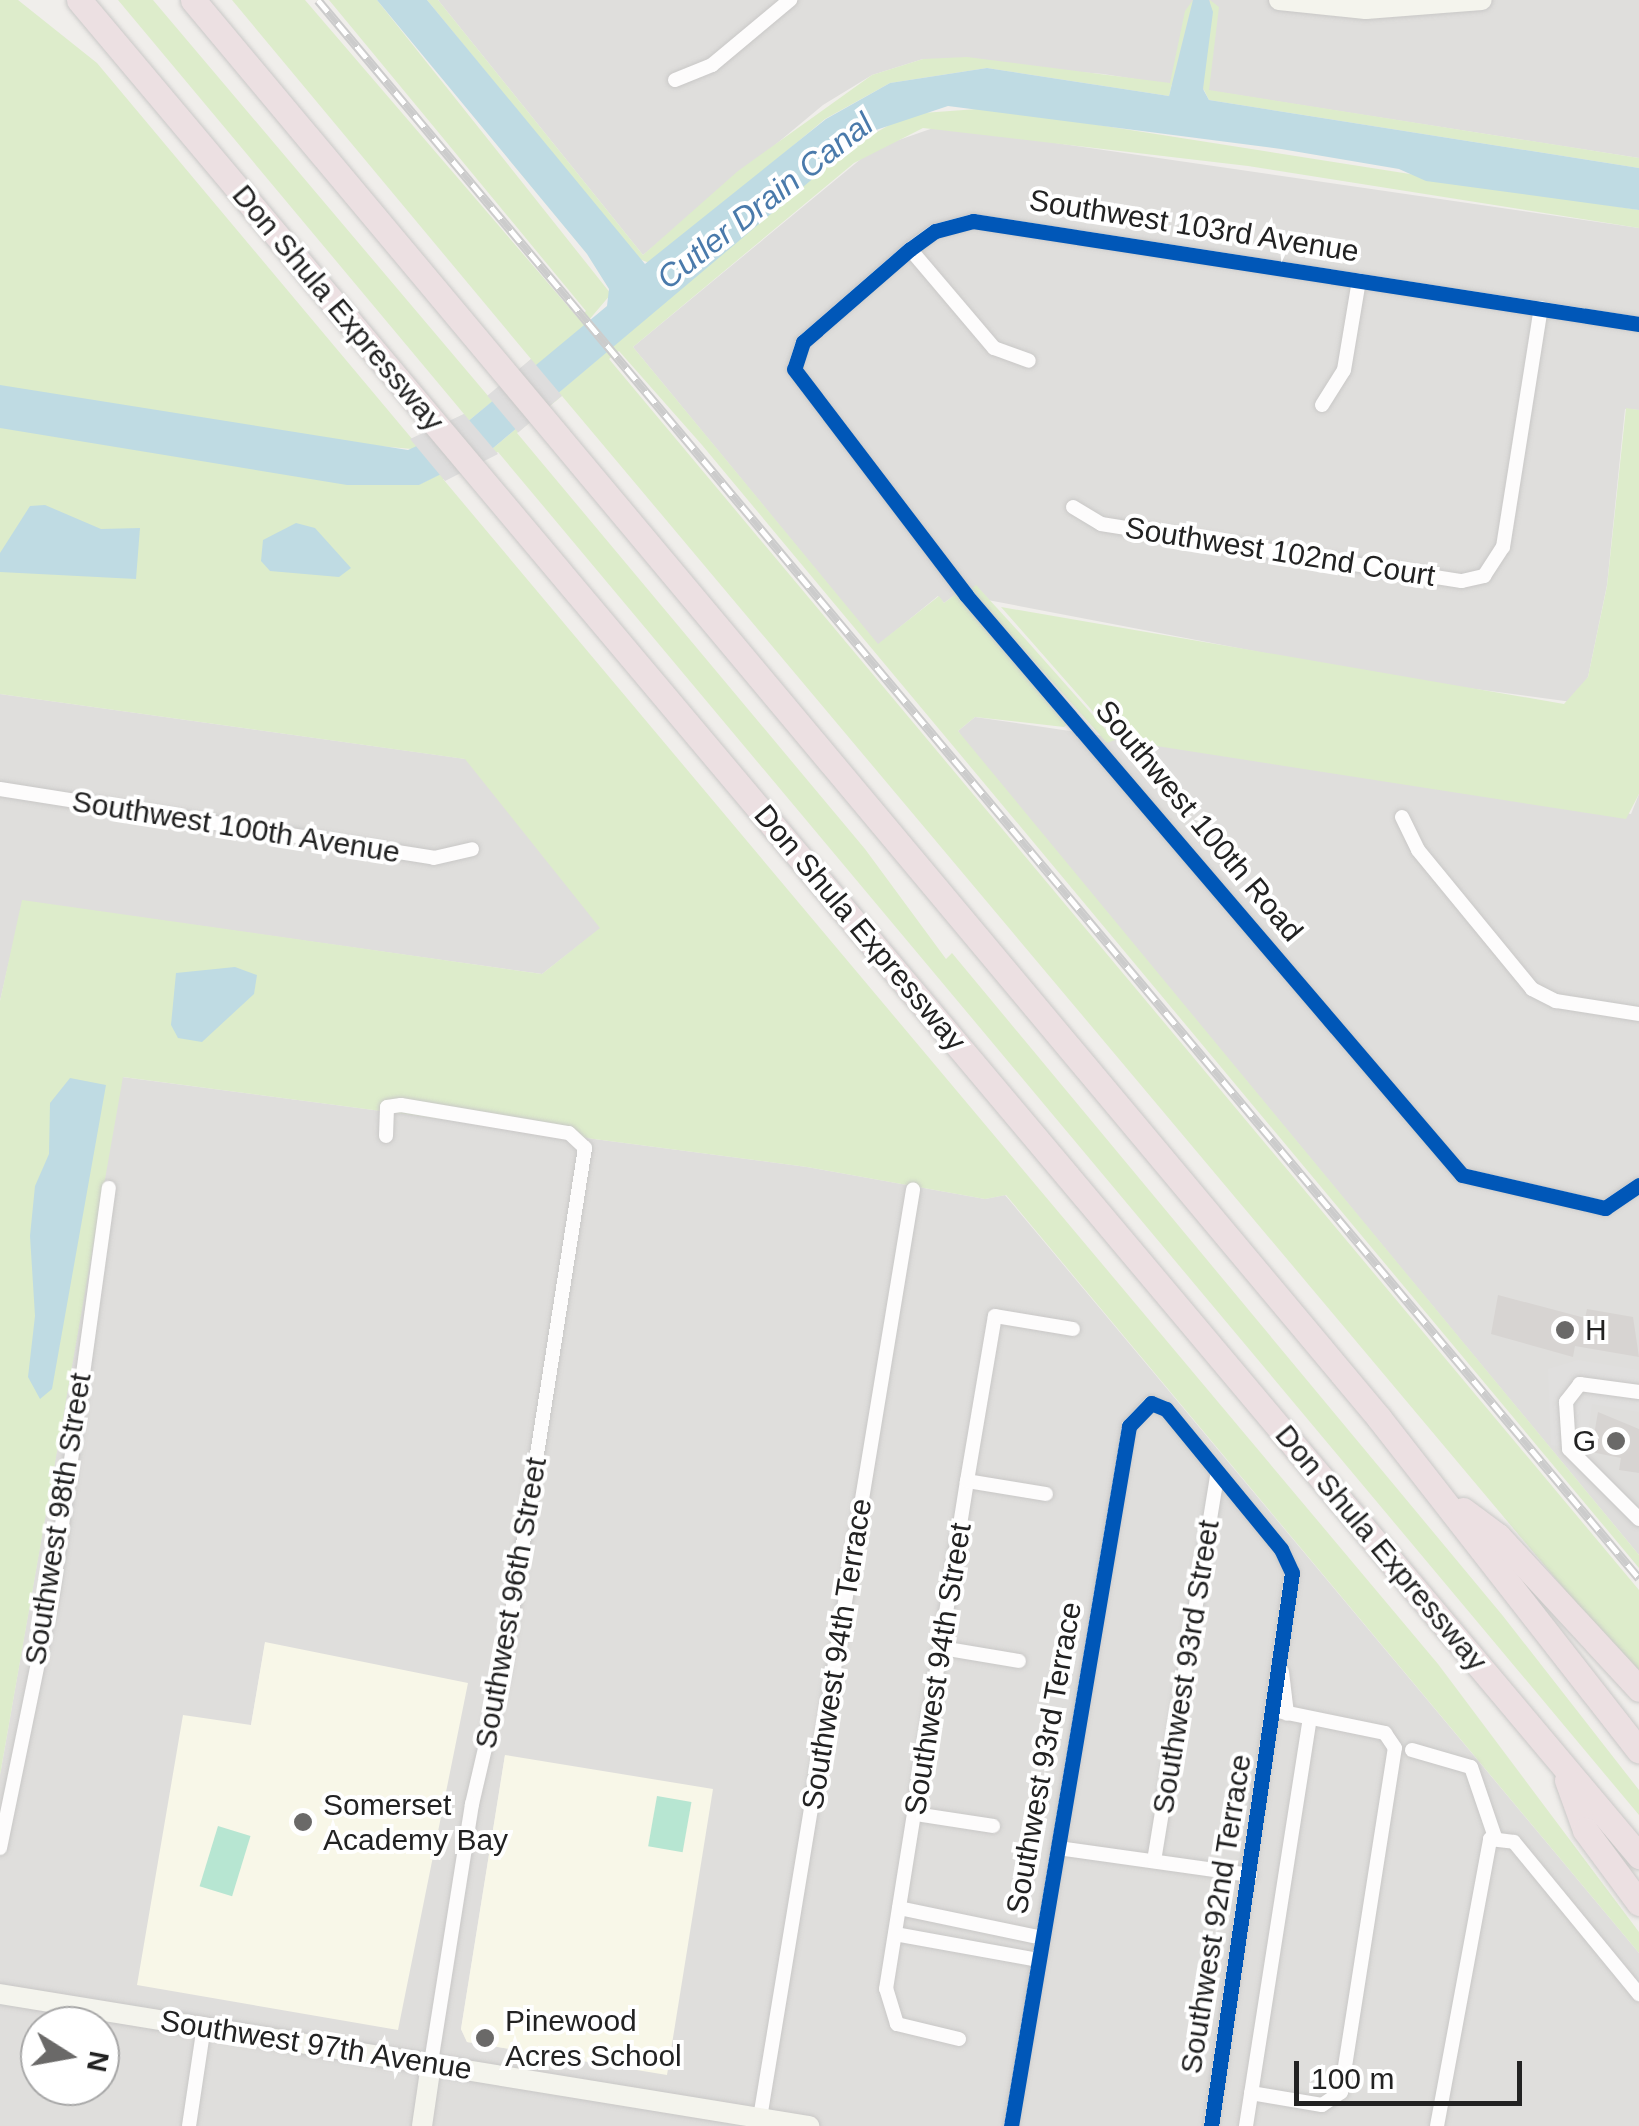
<!DOCTYPE html>
<html>
<head>
<meta charset="utf-8">
<style>
	body { margin:0 }
	#map { position:relative; width:1639px; height:2126px; overflow:hidden; background:#f0eeeb; font-family:Helvetica,sans-serif }
	div>[style] { position:absolute }
	[style*='--x'] { left:calc(var(--x)*1px); top:calc(var(--y)*1px); width:calc(var(--w)*1px); rotate:calc(var(--a)*1deg) }
	.residential>* { inset:0; background:#dfdedc }
	.education>* { inset:0; background:#f8f7e8 }
	.grass>* { inset:0; background:#ddeccb }
	.pitch>* { inset:0; background:#b7e6d2; transform-origin:0 0 }
	.parking>* { inset:0; background:#e0dfde }
	.water>* { inset:0; background:#bfdbe3 }
	.pier>* { inset:0; background:#dedddd; transform-origin:0 0 }
	.building>* { inset:0; background:#d7d4d2 }
	.roads { filter:drop-shadow(0 0 2px #c9c8c7) drop-shadow(0 0 2px #c9c8c7) }
	.street>* { height:14px; margin:-7px; padding:0 7px; transform-origin:7px; border-radius:7px; background:#fdfcfc }
	.secondary>* { height:20px; margin:-10px; padding:0 10px; transform-origin:10px; border-radius:10px; background:#f4f4ed }
	.highway>* { height:25px; margin:-12.5px; padding:0 12.5px; transform-origin:12.5px; border-radius:12.5px; background:#ece0e2 }
	.rail>* { height:9px; margin-top:-4.5px; transform-origin:0; background:repeating-linear-gradient(90deg,#fff 0 15px,#ccc 0 30px); box-sizing:border-box; border-block:2px solid #ccc }
	.cycleway>* { height:15px; margin:-7.5px; padding:0 7.5px; transform-origin:7.5px; border-radius:7.5px; background:#0057b8 }
	.dots>* { width:28px; height:28px; translate:-50% -50%; box-sizing:border-box; border:5px solid #fff; border-radius:50% }
	span { translate:-50% -50%; white-space:nowrap; text-align:center; line-height:1.15; -webkit-text-stroke:8px #fff; paint-order:stroke }
	.street-label { font-size:30px; color:#222 }
	.poi-label { font-size:30px; color:#222 }
	.left { translate:0 -50%; text-align:left }
	.right { translate:-100% -50%; text-align:right }
	.water-label { font-size:32px; color:#4a7aab; font-style:italic }
	.north { position:absolute; left:20px; top:2006px; width:100px; height:100px; box-sizing:border-box; background:#fff; border:2px solid #a7a7a7; border-radius:50%; rotate:101deg; font-size:28px; font-weight:700; line-height:40px; text-align:center; color:#222 }
	.north::after { content:''; display:block; margin:auto; width:35px; height:45px; background:#6a6968; clip-path:polygon(50% 0,100% 100%,50% 72%,0 100%) }
	.scale { position:absolute; left:1294px; top:2061px; width:228px; height:45px; box-sizing:border-box; border:5px solid #222; border-top:0; padding-left:12px; font-size:30px; line-height:35px; white-space:nowrap; color:#222; -webkit-text-stroke:8px #fff; paint-order:stroke }
</style>
</head>
<body>
<div id="map">
	<div class="residential">
		<i style="clip-path:polygon(438px 0,1639px 0,1639px 158px,1103px 74px,923px 59px,872px 75px,823px 105px,643px 255px)"></i>
		<i style="clip-path:polygon(939px 126px,1639px 228px,1639px 410px,1625px 409px,1607px 585px,1588px 677px,1572px 702px,1400px 679px,956px 594px,944px 603px,938px 596px,878px 645px,633px 347px,873px 149px)"></i>
		<i style="clip-path:polygon(0 694px,466px 759px,601px 928px,542px 974px,23px 901px,0 1001px)"></i>
		<i style="clip-path:polygon(975px 717px,1631px 814px,1639px 794px,1639px 1555px,965px 741px,958px 731px)"></i>
		<i style="clip-path:polygon(evenodd,122px 1077px,807px 1167px,985px 1199px,1005px 1195px,1639px 1953px,1639px 2126px,0 2126px,0 1775px,122px 1077px,265px 1643px,398px 2030px,251px 1725px,265px 1643px,122px 1077px,505px 1755px,667px 2074px,666px 2074px,467px 2042px,461px 2029px,505px 1755px,122px 1077px,40px 2026px,100px 2026px,100px 2086px,40px 2086px,40px 2026px)"></i>
	</div>
	<div class="education">
		<i style="clip-path:polygon(265px 1642px,468px 1683px,398px 2030px,137px 1985px,183px 1715px,251px 1725px)"></i>
		<i style="clip-path:polygon(505px 1755px,713px 1789px,667px 2075px,467px 2042px,461px 2029px)"></i>
	</div>
	<div class="grass">
		<i style="clip-path:polygon(0 0,18px 0,97px 63px,413px 440px,464px 414px,118px 0,153px 0,489px 397px,531px 359px,232px 0,305px 0,578px 318px,586px 311px,329px 0,377px 0,611px 294px,583px 327px,466px 423px,412px 449px,378px 446px,418px 485px,492px 449px,843px 151px,909px 114px,991px 108px,1639px 210px,1639px 228px,1248px 166px,923px 128px,854px 163px,633px 347px,878px 644px,939px 596px,944px 603px,956px 594px,1071px 721px,1064px 727px,975px 717px,958px 731px,1639px 1555px,1639px 1568px,702px 445px,619px 351px,609px 359px,1639px 1590px,1639px 1678px,562px 396px,517px 433px,865px 849px,946px 959px,952px 953px,1503px 1616px,1639px 1790px,1639px 1815px,498px 452px,443px 479px,1438px 1664px,1639px 1932px,1639px 1953px,1006px 1195px,985px 1199px,807px 1167px,123px 1077px,0 1775px,0 1001px,22px 900px,542px 974px,600px 928px,465px 759px,0 694px)"></i>
		<i style="clip-path:polygon(427px 0,438px 0,643px 255px,738px 171px,872px 75px,923px 59px,967px 57px,1170px 83px,1185px 11px,1193px 0,1169px 96px,987px 68px,890px 83px,825px 119px,652px 264px,639px 259px)"></i>
		<i style="clip-path:polygon(1210px 0,1219px 7px,1209px 90px,1639px 158px,1639px 168px,1209px 100px,1203px 88px)"></i>
		<i style="clip-path:polygon(1626px 408px,1639px 410px,1639px 794px,1626px 819px,1118px 740px,1001px 607px,1564px 704px,1588px 677px,1607px 586px)"></i>
		<i style="clip-path:polygon(976px 585px,1028px 642px,1115px 740px,1107px 743px,970px 590px)"></i>
	</div>
	<div class="pitch">
		<i style="left:657px;top:1796px;width:35px;height:51px;rotate:10deg"></i>
		<i style="left:218px;top:1826px;width:34px;height:63px;rotate:17deg"></i>
	</div>
	<div class="parking">
		<i style="clip-path:polygon(1578px 1360px,1639px 1370px,1639px 1412px,1592px 1404px,1586px 1450px,1551px 1445px,1548px 1369px)"></i>
	</div>
	<div class="water">
		<i style="clip-path:polygon(377px 0,427px 0,645px 264px,826px 119px,890px 83px,987px 68px,1169px 96px,1193px 0,1209px 0,1213px 12px,1203px 89px,1209px 100px,1639px 168px,1639px 210px,1426px 181px,1399px 169px,1281px 149px,948px 106px,867px 133px,492px 449px,419px 485px,347px 485px,0 428px,0 385px,408px 450px,466px 423px,607px 306px,609px 289px,587px 254px)"></i>
		<i style="clip-path:polygon(45px 505px,101px 529px,140px 528px,136px 579px,0 572px,0 553px,30px 506px)"></i>
		<i style="clip-path:polygon(296px 523px,315px 528px,351px 568px,339px 577px,270px 571px,261px 561px,263px 540px)"></i>
		<i style="clip-path:polygon(235px 967px,257px 975px,254px 994px,202px 1042px,178px 1038px,171px 1025px,176px 973px)"></i>
		<i style="clip-path:polygon(70px 1078px,106px 1085px,52px 1389px,40px 1399px,28px 1377px,35px 1316px,30px 1236px,35px 1186px,49px 1154px,50px 1103px)"></i>
	</div>
	<div class="pier">
		<i style="left:531px;top:359px;width:48px;height:57px;rotate:50deg"></i>
		<i style="clip-path:polygon(464px 414px,498px 454px,445px 481px,410px 439px)"></i>
	</div>
	<div class="building">
		<i style="clip-path:polygon(1498px 1295px,1585px 1318px,1587px 1309px,1633px 1317px,1639px 1357px,1575px 1346px,1573px 1357px,1491px 1334px)"></i>
		<i style="clip-path:polygon(1598px 1412px,1639px 1429px,1639px 1473px,1619px 1470px,1621px 1458px,1591px 1452px)"></i>
	</div>
	<div class="roads">
		<div class="street">
			<i style="--x:675;--y:80;--w:40;--a:-22"></i>
			<i style="--x:712;--y:65;--w:102;--a:-39.8"></i>
			<i style="--x:910;--y:249;--w:130;--a:49.7"></i>
			<i style="--x:994;--y:348;--w:37;--a:20"></i>
			<i style="--x:1639;--y:324;--w:674;--a:-171.21"></i>
			<i style="--x:973;--y:221;--w:39;--a:165"></i>
			<i style="--x:935;--y:231;--w:31;--a:144"></i>
			<i style="--x:910;--y:249;--w:142;--a:139"></i>
			<i style="--x:803;--y:342;--w:28;--a:108"></i>
			<i style="--x:794;--y:369;--w:284;--a:52.7"></i>
			<i style="--x:966;--y:595;--w:763;--a:49.46"></i>
			<i style="--x:1462;--y:1175;--w:147;--a:13"></i>
			<i style="--x:1605;--y:1208;--w:41;--a:-34.1"></i>
			<i style="--x:1322;--y:405;--w:41;--a:-57.8"></i>
			<i style="--x:1344;--y:370;--w:91;--a:-80.5"></i>
			<i style="--x:1073;--y:507;--w:33;--a:31"></i>
			<i style="--x:1101;--y:524;--w:365;--a:9"></i>
			<i style="--x:1462;--y:581;--w:23;--a:-13"></i>
			<i style="--x:1484;--y:576;--w:35;--a:-57"></i>
			<i style="--x:1503;--y:547;--w:242;--a:-81"></i>
			<i style="--x:0;--y:789;--w:439;--a:9"></i>
			<i style="--x:434;--y:858;--w:39;--a:-13"></i>
			<i style="--x:1402;--y:817;--w:37;--a:64"></i>
			<i style="--x:1418;--y:850;--w:180;--a:50.6"></i>
			<i style="--x:1532;--y:989;--w:27;--a:27"></i>
			<i style="--x:1556;--y:1001;--w:84;--a:8.9"></i>
			<i style="--x:386;--y:1136;--w:29;--a:-88"></i>
			<i style="--x:387;--y:1107;--w:14;--a:-8"></i>
			<i style="--x:401;--y:1105;--w:170;--a:9.5"></i>
			<i style="--x:569;--y:1133;--w:22;--a:43"></i>
			<i style="--x:585;--y:1148;--w:529;--a:98.91"></i>
			<i style="--x:503;--y:1671;--w:137;--a:103.1"></i>
			<i style="--x:472;--y:1804;--w:263;--a:99"></i>
			<i style="--x:1639;--y:1392;--w:60;--a:-172.3"></i>
			<i style="--x:1580;--y:1384;--w:23;--a:128"></i>
			<i style="--x:1566;--y:1402;--w:47;--a:86.3"></i>
			<i style="--x:1569;--y:1449;--w:99;--a:45"></i>
			<i style="--x:967;--y:1481;--w:80;--a:9.3"></i>
			<i style="--x:942;--y:1648;--w:78;--a:9.6"></i>
			<i style="--x:1282;--y:1672;--w:42;--a:83.2"></i>
			<i style="--x:1412;--y:1750;--w:61;--a:16.1"></i>
			<i style="--x:1471;--y:1767;--w:74;--a:71.1"></i>
			<i style="--x:915;--y:1814;--w:79;--a:8.7"></i>
			<i style="--x:0;--y:1848;--w:263;--a:-78.4"></i>
			<i style="--x:53;--y:1590;--w:406;--a:-82.1"></i>
			<i style="--x:1058;--y:1848;--w:194;--a:8"></i>
			<i style="--x:1154;--y:1861;--w:394;--a:-80.7"></i>
			<i style="--x:899;--y:1908;--w:146;--a:11.8"></i>
			<i style="--x:895;--y:1934;--w:145;--a:10.3"></i>
			<i style="--x:959;--y:2039;--w:64;--a:-166.4"></i>
			<i style="--x:897;--y:2024;--w:37;--a:-107"></i>
			<i style="--x:886;--y:1989;--w:514;--a:-80.94"></i>
			<i style="--x:967;--y:1481;--w:167;--a:-80.4"></i>
			<i style="--x:995;--y:1316;--w:79;--a:9.5"></i>
			<i style="--x:1251;--y:2093;--w:72;--a:9.6"></i>
			<i style="--x:1322;--y:2105;--w:23;--a:-34"></i>
			<i style="--x:1341;--y:2092;--w:348;--a:-81.1"></i>
			<i style="--x:1395;--y:1748;--w:18;--a:-124"></i>
			<i style="--x:1385;--y:1733;--w:114;--a:-168.4"></i>
			<i style="--x:760;--y:2118;--w:941;--a:-80.64"></i>
			<i style="--x:189;--y:2126;--w:101;--a:-81.5"></i>
			<i style="--x:1011;--y:2126;--w:710;--a:-80.43"></i>
			<i style="--x:1129;--y:1426;--w:32;--a:-46"></i>
			<i style="--x:1151;--y:1403;--w:16;--a:22"></i>
			<i style="--x:1166;--y:1409;--w:181;--a:50.6"></i>
			<i style="--x:1281;--y:1549;--w:26;--a:65"></i>
			<i style="--x:1292;--y:1573;--w:559;--a:98.33"></i>
			<i style="--x:1246;--y:2126;--w:413;--a:-81.1"></i>
			<i style="--x:1437;--y:2126;--w:292;--a:-79.5"></i>
			<i style="--x:1490;--y:1839;--w:24;--a:7"></i>
			<i style="--x:1514;--y:1842;--w:197;--a:50.6"></i>
		</div>
		<div class="secondary">
			<i style="--x:1279;--y:0;--w:87;--a:5.9"></i>
			<i style="--x:1366;--y:9;--w:116;--a:-4.4"></i>
			<i style="--x:0;--y:1994;--w:820;--a:9.27"></i>
			<i style="--x:422;--y:2126;--w:63;--a:-81.7"></i>
		</div>
		<div class="highway">
			<i style="--x:79;--y:0;--w:2425;--a:49.95"></i>
			<i style="--x:193;--y:0;--w:1849;--a:50.09"></i>
			<i style="--x:1379;--y:1418;--w:422;--a:52"></i>
			<i style="--x:1463;--y:1510;--w:44;--a:36.6"></i>
			<i style="--x:1498;--y:1536;--w:208;--a:47.3"></i>
			<i style="--x:1567;--y:1780;--w:53;--a:70.2"></i>
			<i style="--x:1585;--y:1830;--w:91;--a:53.5"></i>
		</div>
	</div>
	<div class="rail">
		<i style="--x:318;--y:0;--w:2058;--a:50.07"></i>
	</div>
	<div class="cycleway">
		<i style="--x:1639;--y:324;--w:674;--a:-171.21"></i>
		<i style="--x:973;--y:221;--w:39;--a:165"></i>
		<i style="--x:935;--y:231;--w:31;--a:144"></i>
		<i style="--x:910;--y:249;--w:142;--a:139"></i>
		<i style="--x:803;--y:342;--w:28;--a:108"></i>
		<i style="--x:794;--y:369;--w:284;--a:52.7"></i>
		<i style="--x:966;--y:595;--w:763;--a:49.46"></i>
		<i style="--x:1462;--y:1175;--w:147;--a:13"></i>
		<i style="--x:1605;--y:1208;--w:41;--a:-34.1"></i>
		<i style="--x:1011;--y:2126;--w:710;--a:-80.43"></i>
		<i style="--x:1129;--y:1426;--w:32;--a:-46"></i>
		<i style="--x:1151;--y:1403;--w:16;--a:22"></i>
		<i style="--x:1166;--y:1409;--w:181;--a:50.6"></i>
		<i style="--x:1281;--y:1549;--w:26;--a:65"></i>
		<i style="--x:1292;--y:1573;--w:559;--a:98.33"></i>
	</div>
	<div class="dots">
		<i style="left:1565px;top:1330px;background:#6a6968"></i>
		<i style="left:1616px;top:1441px;background:#6a6968"></i>
		<i style="left:303px;top:1822px;background:#6a6968"></i>
		<i style="left:485px;top:2038px;background:#6a6968"></i>
	</div>
	<div class="street-label">
		<span style="left:1194px;top:226px;rotate:9deg">Southwest 103rd Avenue</span>
		<span style="left:338px;top:308px;rotate:50deg">Don Shula Expressway</span>
		<span style="left:1280px;top:552px;rotate:9deg">Southwest 102nd Court</span>
		<span style="left:1199px;top:821px;rotate:50deg">Southwest 100th Road</span>
		<span style="left:236px;top:827px;rotate:9deg">Southwest 100th Avenue</span>
		<span style="left:860px;top:928px;rotate:50deg">Don Shula Expressway</span>
		<span style="left:58px;top:1519px;rotate:-81deg">Southwest 98th Street</span>
		<span style="left:1381px;top:1548px;rotate:50deg">Don Shula Expressway</span>
		<span style="left:511px;top:1603px;rotate:-80deg">Southwest 96th Street</span>
		<span style="left:837px;top:1654px;rotate:-81deg">Southwest 94th Terrace</span>
		<span style="left:1186px;top:1667px;rotate:-81deg">Southwest 93rd Street</span>
		<span style="left:938px;top:1669px;rotate:-81deg">Southwest 94th Street</span>
		<span style="left:1044px;top:1758px;rotate:-80deg">Southwest 93rd Terrace</span>
		<span style="left:1216px;top:1914px;rotate:-81deg">Southwest 92nd Terrace</span>
		<span style="left:316px;top:2045px;rotate:9deg">Southwest 97th Avenue</span>
	</div>
	<div class="poi-label">
		<span class="left" style="left:1585px;top:1330px">H</span>
		<span class="right" style="left:1596px;top:1441px">G</span>
		<span class="left" style="left:323px;top:1822px">Somerset<br>Academy Bay</span>
		<span class="left" style="left:505px;top:2038px">Pinewood<br>Acres School</span>
	</div>
	<div class="water-label">
		<span style="left:765px;top:201px;rotate:-38deg">Cutler Drain Canal</span>
	</div>
	<div class="north">N</div>
	<div class="scale">100 m</div>
</div>
</body>
</html>
